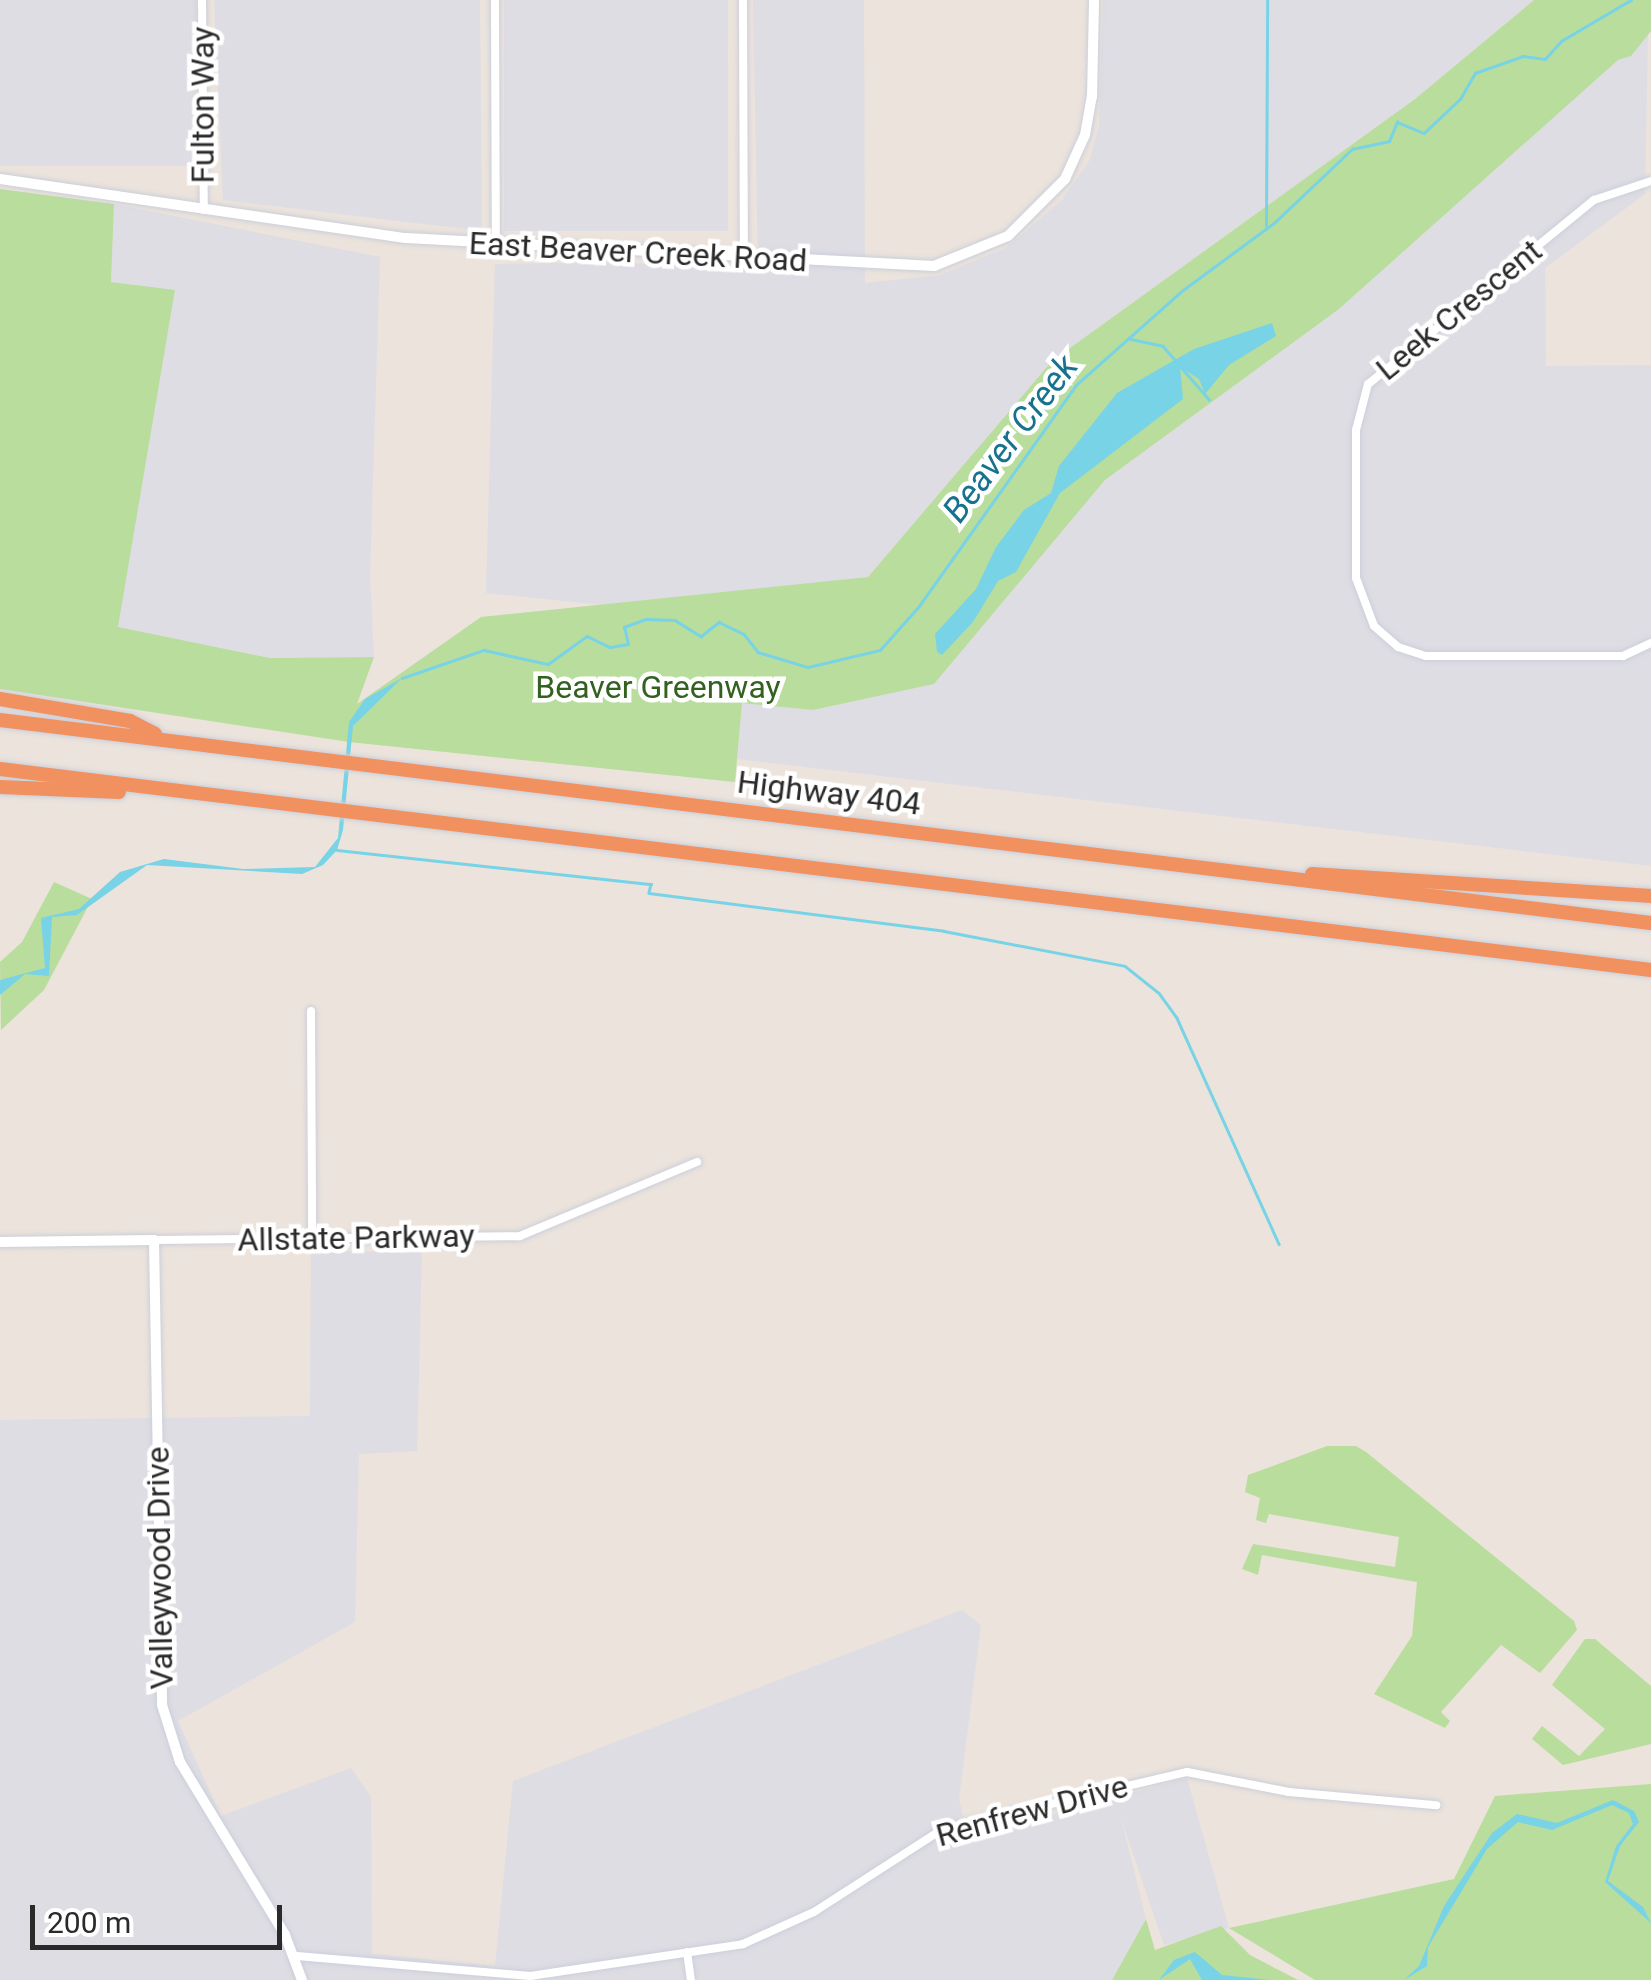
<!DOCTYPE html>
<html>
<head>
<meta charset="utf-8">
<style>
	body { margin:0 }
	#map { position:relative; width:1651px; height:1980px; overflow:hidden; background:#ebe3dc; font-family:Roboto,sans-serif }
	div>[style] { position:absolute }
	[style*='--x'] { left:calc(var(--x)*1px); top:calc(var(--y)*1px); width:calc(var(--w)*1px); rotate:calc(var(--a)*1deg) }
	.industrial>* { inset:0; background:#dedde4; transform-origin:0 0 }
	.green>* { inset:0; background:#b9dd9d }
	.water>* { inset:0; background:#77d3e5 }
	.stream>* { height:2.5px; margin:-1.25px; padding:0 1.25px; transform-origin:1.25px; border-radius:1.25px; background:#77d3e5 }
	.roads { filter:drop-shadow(0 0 2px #cbcfda) drop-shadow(0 0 2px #cbcfda) }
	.street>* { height:8px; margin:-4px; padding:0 4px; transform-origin:4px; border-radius:4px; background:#fff }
	.secondary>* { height:10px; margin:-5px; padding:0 5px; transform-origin:5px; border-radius:5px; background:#fff }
	.highway>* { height:14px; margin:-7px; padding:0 7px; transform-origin:7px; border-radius:7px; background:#f29160 }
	span { translate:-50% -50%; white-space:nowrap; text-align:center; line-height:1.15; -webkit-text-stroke:9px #fff; paint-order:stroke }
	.street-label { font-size:32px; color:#2a2a2a }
	.park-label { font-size:32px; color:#33611f }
	.water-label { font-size:35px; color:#177290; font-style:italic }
	.scale { position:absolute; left:30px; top:1905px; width:252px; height:45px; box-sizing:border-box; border:5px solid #2a2a2a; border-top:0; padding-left:12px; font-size:30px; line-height:35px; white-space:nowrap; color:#2a2a2a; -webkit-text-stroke:8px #fff; paint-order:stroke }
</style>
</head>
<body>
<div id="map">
	<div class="industrial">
		<i style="left:0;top:0;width:196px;height:166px"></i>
		<i style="clip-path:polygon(214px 0,480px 0,482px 231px,223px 200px)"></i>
		<i style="left:504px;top:0;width:224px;height:231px"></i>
		<i style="clip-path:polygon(753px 0,864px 0,865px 283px,940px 275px,1006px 248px,1061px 201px,1089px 161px,1099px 126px,1103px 0,1534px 0,1415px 99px,1052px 361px,868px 577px,612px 606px,486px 593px,495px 264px,620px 262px,758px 271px)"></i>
		<i style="clip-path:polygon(1648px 33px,1645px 194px,1545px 268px,1546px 366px,1651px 365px,1651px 866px,737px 759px,742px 703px,813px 710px,934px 684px,1105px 480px,1339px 309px)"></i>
		<i style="clip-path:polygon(114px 204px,380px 257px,370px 575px,374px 657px,270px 658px,117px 628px,175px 291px,111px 282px)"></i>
		<i style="clip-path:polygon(311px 1251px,422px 1252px,417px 1451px,359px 1454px,355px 1622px,178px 1721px,221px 1816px,351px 1768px,371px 1797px,372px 1954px,495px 1966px,513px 1781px,962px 1610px,981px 1625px,959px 1799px,968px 1837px,1187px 1778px,1229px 1928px,1164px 1945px,1121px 1818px,1146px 1919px,1112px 1980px,0 1980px,0 1420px,310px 1416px)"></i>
	</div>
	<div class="green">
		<i style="clip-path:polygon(1534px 0,1651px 0,1651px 31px,1631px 56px,1618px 60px,1339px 309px,1105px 480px,934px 684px,813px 710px,742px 703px,735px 782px,349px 742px,0 689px,0 189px,114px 204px,111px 282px,175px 290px,118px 627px,270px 658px,374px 657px,357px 704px,481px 617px,868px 577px,1052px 361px,1415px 99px)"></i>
		<i style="clip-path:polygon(54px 882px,92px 899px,44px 990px,1px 1030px,0 962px,22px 942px)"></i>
		<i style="clip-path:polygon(1327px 1446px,1356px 1446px,1366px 1452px,1574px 1621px,1577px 1630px,1540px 1673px,1501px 1645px,1441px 1712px,1450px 1721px,1445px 1728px,1374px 1694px,1412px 1636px,1417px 1582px,1262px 1555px,1258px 1575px,1242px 1569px,1253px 1544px,1395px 1567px,1399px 1537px,1269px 1514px,1266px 1523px,1256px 1520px,1260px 1498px,1245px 1492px,1248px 1475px)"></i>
		<i style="clip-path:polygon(1585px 1639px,1595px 1639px,1651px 1686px,1651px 1744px,1563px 1765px,1532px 1739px,1542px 1726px,1579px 1756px,1605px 1729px,1552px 1685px)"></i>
		<i style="clip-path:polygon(1651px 1784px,1651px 1980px,1315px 1980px,1229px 1928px,1454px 1879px,1495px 1796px)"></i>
		<i style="clip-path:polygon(1146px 1919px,1155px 1950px,1221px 1926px,1250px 1955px,1298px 1980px,1112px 1980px)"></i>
	</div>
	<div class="water">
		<i style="clip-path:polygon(1272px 323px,1276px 336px,1229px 365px,1205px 394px,1199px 379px,1180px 367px,1183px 399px,1060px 493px,1016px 572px,998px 581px,973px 622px,942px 655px,937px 652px,935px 634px,976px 589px,996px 547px,1024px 510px,1051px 493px,1059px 466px,1117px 393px,1194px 349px)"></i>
		<i style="clip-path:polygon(402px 678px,353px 726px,343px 830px,337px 850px,323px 865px,302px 874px,147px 865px,77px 915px,52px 917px,49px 976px,25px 974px,0 995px,0 980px,45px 968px,41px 918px,79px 909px,120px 872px,164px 859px,243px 869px,315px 867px,338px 838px,349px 722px,365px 699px)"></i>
		<i style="clip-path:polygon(1613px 1800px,1634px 1811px,1639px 1822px,1620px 1846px,1608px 1881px,1643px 1907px,1651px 1923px,1605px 1882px,1616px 1846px,1633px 1824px,1629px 1813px,1612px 1805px,1552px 1830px,1518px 1822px,1487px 1849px,1428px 1947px,1427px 1966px,1404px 1980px,1419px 1966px,1444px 1906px,1492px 1833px,1517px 1814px,1557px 1823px)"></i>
		<i style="clip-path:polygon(1195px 1952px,1222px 1975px,1270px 1980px,1202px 1980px,1190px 1959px,1159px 1980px,1174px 1960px)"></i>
	</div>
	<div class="stream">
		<i style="--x:1266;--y:226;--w:226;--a:-89.7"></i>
		<i style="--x:1131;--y:339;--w:33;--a:12"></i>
		<i style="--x:1163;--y:346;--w:20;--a:49"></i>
		<i style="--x:1181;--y:367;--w:43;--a:48.8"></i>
		<i style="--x:402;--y:678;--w:87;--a:-18.9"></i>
		<i style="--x:484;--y:650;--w:66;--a:12.3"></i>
		<i style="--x:548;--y:664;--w:48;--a:-35.7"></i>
		<i style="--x:587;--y:636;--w:25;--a:26"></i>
		<i style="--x:610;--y:647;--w:18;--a:-9"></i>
		<i style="--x:628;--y:644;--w:17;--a:-103"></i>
		<i style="--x:624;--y:627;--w:23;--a:-20"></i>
		<i style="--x:646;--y:619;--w:29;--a:2"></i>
		<i style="--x:675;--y:620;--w:31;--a:32"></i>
		<i style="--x:701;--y:636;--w:23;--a:-38"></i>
		<i style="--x:719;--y:622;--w:28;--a:26"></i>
		<i style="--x:744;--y:634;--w:23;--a:52"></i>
		<i style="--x:758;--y:652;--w:52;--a:16.7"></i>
		<i style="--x:808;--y:667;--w:74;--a:-13.3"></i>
		<i style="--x:880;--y:650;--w:59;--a:-48.4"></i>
		<i style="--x:919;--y:606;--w:271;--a:-54.6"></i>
		<i style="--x:1076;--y:385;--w:143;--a:-41.6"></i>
		<i style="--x:1183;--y:290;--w:113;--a:-36.4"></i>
		<i style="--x:1274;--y:223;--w:108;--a:-43.5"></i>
		<i style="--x:1352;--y:149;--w:38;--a:-12"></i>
		<i style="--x:1389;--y:141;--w:21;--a:-67"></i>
		<i style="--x:1397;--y:122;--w:29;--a:22"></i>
		<i style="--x:1424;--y:133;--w:50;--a:-43.4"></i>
		<i style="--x:1460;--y:99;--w:30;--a:-60"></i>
		<i style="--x:1475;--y:73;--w:51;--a:-19.5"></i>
		<i style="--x:1523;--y:56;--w:22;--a:8"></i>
		<i style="--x:1545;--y:59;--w:24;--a:-48"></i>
		<i style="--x:1561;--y:41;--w:81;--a:-30.4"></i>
		<i style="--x:337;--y:850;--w:316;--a:6.2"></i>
		<i style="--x:651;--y:884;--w:9;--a:103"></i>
		<i style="--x:649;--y:893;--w:297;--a:7.3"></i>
		<i style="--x:944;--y:931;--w:184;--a:10.9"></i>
		<i style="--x:1125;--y:966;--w:43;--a:38.5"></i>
		<i style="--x:1159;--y:993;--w:31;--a:54"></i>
		<i style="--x:1177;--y:1018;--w:248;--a:65.7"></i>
	</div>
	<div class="roads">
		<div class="street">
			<i style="--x:202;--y:0;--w:210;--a:89.5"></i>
			<i style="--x:495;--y:0;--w:243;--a:89.8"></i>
			<i style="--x:743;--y:0;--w:258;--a:89.8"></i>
			<i style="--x:1651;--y:181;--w:60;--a:161.6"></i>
			<i style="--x:1594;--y:200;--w:291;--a:140.8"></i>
			<i style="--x:1368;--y:384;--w:48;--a:104.6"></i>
			<i style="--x:1356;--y:430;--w:148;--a:90"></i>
			<i style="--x:1356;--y:578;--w:51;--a:69.4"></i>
			<i style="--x:1374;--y:626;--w:32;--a:41"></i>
			<i style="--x:1398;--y:647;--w:29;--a:18"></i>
			<i style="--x:1426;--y:656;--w:197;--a:0"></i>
			<i style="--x:1623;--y:656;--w:31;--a:-25"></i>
			<i style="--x:311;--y:1011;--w:229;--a:89.7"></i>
			<i style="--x:154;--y:1240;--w:366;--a:-0.6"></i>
			<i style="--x:520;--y:1236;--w:192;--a:-22.7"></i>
			<i style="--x:687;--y:1952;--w:28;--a:82"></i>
			<i style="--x:297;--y:1956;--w:234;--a:4.9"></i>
			<i style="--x:530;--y:1976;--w:215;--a:-8.5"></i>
			<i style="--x:743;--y:1944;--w:78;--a:-24.3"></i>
			<i style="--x:814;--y:1912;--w:151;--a:-32.8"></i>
			<i style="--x:941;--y:1830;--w:253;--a:-13.3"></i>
			<i style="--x:1187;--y:1772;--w:104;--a:11.1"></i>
			<i style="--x:1289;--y:1792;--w:148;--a:5.1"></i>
		</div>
		<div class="secondary">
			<i style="--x:0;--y:179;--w:410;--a:8.3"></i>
			<i style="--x:406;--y:238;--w:529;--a:3.04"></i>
			<i style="--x:934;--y:266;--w:80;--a:-22.1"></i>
			<i style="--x:1008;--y:236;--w:81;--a:-45"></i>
			<i style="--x:1065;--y:179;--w:48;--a:-65.6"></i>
			<i style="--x:1085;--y:135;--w:39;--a:-80"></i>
			<i style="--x:1092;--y:97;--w:97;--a:-88.8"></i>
			<i style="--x:0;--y:1242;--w:154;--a:-0.7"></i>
			<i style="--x:154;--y:1240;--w:465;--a:89"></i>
			<i style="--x:162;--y:1705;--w:60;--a:72.5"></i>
			<i style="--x:180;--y:1762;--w:202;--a:58.7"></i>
			<i style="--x:285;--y:1935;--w:48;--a:69.3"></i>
		</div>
		<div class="highway">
			<i style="--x:0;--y:699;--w:132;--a:9.6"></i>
			<i style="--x:130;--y:721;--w:28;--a:27"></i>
			<i style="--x:0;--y:720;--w:1663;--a:7.01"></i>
			<i style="--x:0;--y:769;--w:1663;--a:6.94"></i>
			<i style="--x:0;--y:787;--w:119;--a:2.4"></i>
			<i style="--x:1312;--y:874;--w:340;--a:3.7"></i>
		</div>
	</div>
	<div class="street-label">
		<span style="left:203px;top:105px;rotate:-90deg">Fulton Way</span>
		<span style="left:638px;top:252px;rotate:3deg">East Beaver Creek Road</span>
		<span style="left:1459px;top:310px;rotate:-39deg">Leek Crescent</span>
		<span style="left:829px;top:793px;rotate:7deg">Highway 404</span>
		<span style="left:356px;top:1238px;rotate:-1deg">Allstate Parkway</span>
		<span style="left:160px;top:1568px;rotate:-91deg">Valleywood Drive</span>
		<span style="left:1032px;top:1811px;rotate:-15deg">Renfrew Drive</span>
	</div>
	<div class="park-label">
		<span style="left:658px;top:687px">Beaver Greenway</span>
	</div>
	<div class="water-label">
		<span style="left:1011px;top:439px;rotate:-53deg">Beaver Creek</span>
	</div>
	<div class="scale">200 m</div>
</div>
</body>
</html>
